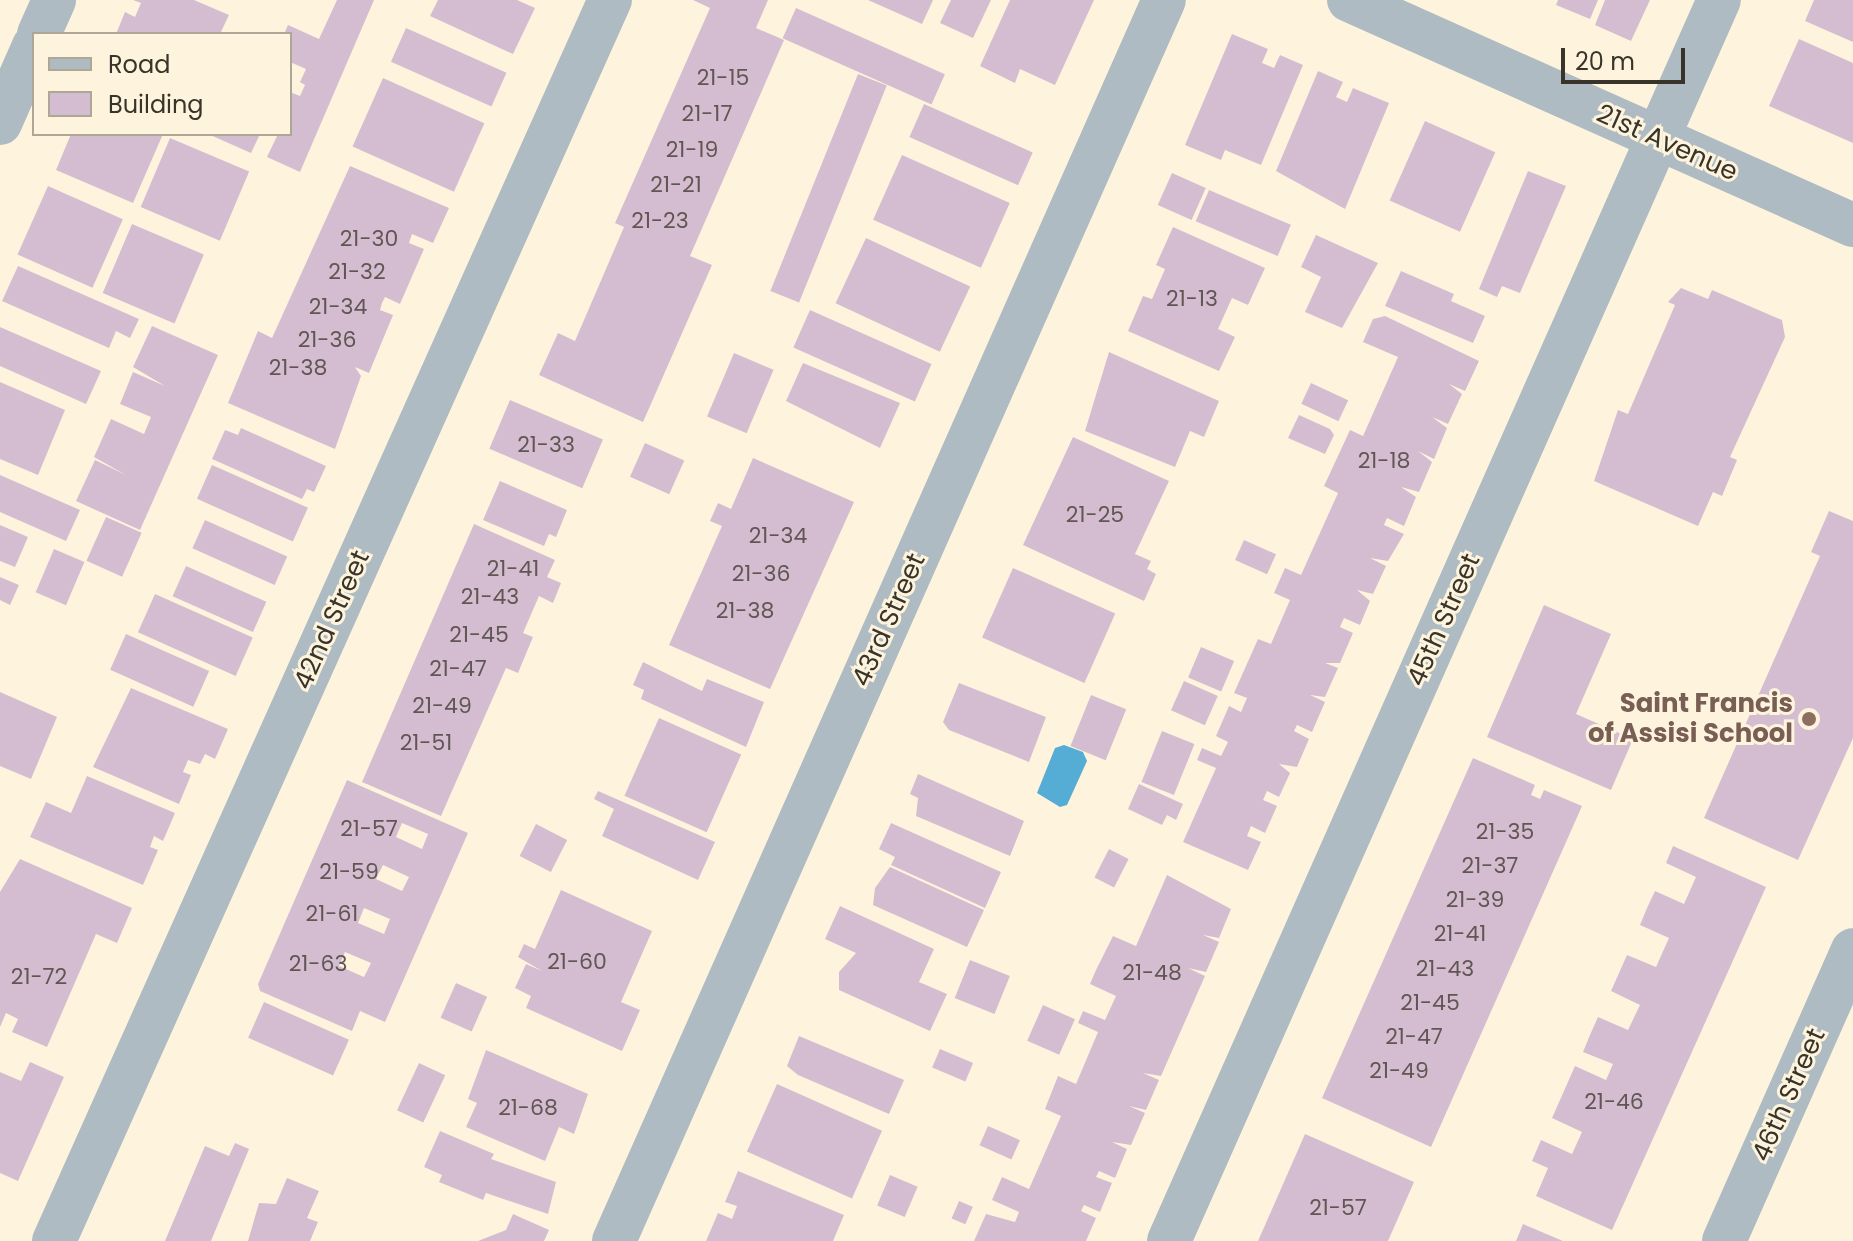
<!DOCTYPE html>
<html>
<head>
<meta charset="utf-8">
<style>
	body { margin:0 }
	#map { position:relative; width:1853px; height:1241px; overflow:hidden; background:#fef4dd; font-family:Poppins,sans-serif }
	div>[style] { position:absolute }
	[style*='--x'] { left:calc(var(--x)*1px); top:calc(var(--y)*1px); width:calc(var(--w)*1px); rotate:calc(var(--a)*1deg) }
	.water>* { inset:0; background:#55acd4 }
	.building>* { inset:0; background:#d5bdd1; transform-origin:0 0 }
	.minor>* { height:44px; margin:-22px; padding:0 22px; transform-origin:22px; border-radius:22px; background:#aebbc2 }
	.dots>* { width:22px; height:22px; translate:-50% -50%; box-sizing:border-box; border:4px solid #fef4dd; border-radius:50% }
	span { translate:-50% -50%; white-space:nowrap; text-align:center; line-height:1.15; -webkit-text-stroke:6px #fef4dd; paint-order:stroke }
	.number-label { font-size:22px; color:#605653 }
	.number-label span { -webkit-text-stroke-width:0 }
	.street-label { font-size:26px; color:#393429 }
	.education-label { font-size:26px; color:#785e54; font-weight:700 }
	.right { translate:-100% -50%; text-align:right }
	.legend { position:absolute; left:32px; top:32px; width:260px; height:104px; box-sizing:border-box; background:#fef4dd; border:2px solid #afa795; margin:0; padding:10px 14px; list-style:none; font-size:24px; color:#393429 }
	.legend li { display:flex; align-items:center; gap:16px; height:40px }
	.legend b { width:40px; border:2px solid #afa795 }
	.scale { position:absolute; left:1561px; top:48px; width:124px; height:36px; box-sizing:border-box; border:4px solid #393429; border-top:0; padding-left:10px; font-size:24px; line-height:28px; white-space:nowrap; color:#393429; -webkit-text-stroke:6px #fef4dd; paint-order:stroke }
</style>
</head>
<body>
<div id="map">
	<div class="water">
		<i style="clip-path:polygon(1064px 745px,1083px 752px,1087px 761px,1067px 805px,1060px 807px,1037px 793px,1055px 748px)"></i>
	</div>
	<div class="building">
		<i style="clip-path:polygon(133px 0,194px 0,229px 15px,220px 34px,116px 34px,125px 12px,135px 17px,141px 3px)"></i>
		<i style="clip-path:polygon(337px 0,374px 0,300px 172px,267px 157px,278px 134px,290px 134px,290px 92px,300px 96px,305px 85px,300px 82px,306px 69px,290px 62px,290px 34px,284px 34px,288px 25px,319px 39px)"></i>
		<i style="clip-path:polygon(438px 0,517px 0,535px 8px,513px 54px,430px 16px)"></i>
		<i style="clip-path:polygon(693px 0,768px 0,756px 28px,784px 40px,690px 256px,712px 265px,643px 422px,539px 375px,558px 333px,575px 341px,624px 227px,615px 223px,710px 8px)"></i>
		<i style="clip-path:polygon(868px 0,933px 0,922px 24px)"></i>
		<i style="clip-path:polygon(951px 0,991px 0,973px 38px,940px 23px)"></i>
		<i style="clip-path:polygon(1010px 0,1094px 0,1055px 85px,1020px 69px,1015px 83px,980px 66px)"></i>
		<i style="clip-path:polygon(1558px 0,1598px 0,1590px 19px,1556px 5px)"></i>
		<i style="clip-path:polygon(1605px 0,1650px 0,1631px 41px,1595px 25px)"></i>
		<i style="clip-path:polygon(1814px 0,1853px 0,1853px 42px,1805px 21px)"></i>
		<i style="left:796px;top:8px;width:163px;height:33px;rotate:24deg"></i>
		<i style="left:406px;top:28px;width:110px;height:37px;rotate:24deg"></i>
		<i style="clip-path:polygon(1232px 34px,1268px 49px,1262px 63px,1274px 68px,1280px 55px,1303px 65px,1261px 165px,1225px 150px,1221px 160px,1185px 145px)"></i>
		<i style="clip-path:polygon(1799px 39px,1853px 63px,1853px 143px,1769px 106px)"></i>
		<i style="clip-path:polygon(1318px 71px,1343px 82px,1336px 97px,1347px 102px,1353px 88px,1389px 103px,1345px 209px,1276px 171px)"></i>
		<i style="left:858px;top:74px;width:31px;height:234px;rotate:22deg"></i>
		<i style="left:383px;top:78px;width:111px;height:75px;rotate:24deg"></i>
		<i style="left:924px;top:104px;width:119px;height:36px;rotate:24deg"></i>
		<i style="left:1425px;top:121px;width:77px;height:87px;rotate:24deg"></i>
		<i style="clip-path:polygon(71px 134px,163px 134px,133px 203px,56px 170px)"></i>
		<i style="clip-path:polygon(208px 134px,260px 134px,251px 153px)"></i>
		<i style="left:170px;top:138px;width:86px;height:75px;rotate:23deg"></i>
		<i style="left:902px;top:155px;width:118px;height:71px;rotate:24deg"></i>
		<i style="clip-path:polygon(350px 166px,449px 208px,433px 243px,412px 234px,409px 243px,424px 249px,400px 304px,385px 297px,382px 303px,380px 310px,393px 315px,369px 373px,355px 367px,361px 376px,335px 449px,228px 403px,258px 331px,272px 338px)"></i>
		<i style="clip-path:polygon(1528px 171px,1566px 186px,1520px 293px,1502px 286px,1497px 297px,1479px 289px)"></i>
		<i style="left:1172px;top:173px;width:37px;height:35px;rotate:24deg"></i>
		<i style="left:48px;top:186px;width:82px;height:75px;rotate:24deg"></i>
		<i style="left:1209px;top:190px;width:89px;height:34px;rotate:23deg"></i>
		<i style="left:132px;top:224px;width:78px;height:75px;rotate:23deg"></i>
		<i style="clip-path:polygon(1173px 227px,1265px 268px,1248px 305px,1232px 298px,1218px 329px,1235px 337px,1219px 371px,1128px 331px,1143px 296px,1152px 299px,1165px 269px,1156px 265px)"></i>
		<i style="clip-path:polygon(1316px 235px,1378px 263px,1342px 328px,1305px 312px,1321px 277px,1301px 267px)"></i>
		<i style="left:866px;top:238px;width:115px;height:72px;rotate:25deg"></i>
		<i style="clip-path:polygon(18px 266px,139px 319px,130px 338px,116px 331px,109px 348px,2px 301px)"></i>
		<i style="clip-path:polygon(1401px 271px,1454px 294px,1451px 301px,1485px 316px,1473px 343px,1385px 306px)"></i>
		<i style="clip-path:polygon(1681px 288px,1708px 299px,1712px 290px,1782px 320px,1785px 337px,1730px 457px,1737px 460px,1722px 496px,1713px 492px,1698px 526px,1594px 481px,1618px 410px,1628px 414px,1675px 305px,1668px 302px)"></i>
		<i style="left:810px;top:310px;width:133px;height:41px;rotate:24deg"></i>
		<i style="clip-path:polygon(1385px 316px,1479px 361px,1465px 391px,1449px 384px,1462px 394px,1448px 424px,1432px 417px,1447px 428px,1434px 459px,1418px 451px,1432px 462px,1419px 492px,1401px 487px,1416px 497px,1404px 526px,1387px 518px,1384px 525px,1404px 534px,1388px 561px,1370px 558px,1386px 566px,1373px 594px,1357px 590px,1370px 601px,1360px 625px,1344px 618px,1340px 627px,1353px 633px,1340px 663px,1325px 663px,1338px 668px,1325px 697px,1310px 695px,1325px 702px,1312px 732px,1297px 725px,1294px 731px,1309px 739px,1297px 767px,1279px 764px,1290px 773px,1279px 797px,1267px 791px,1263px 800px,1277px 806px,1265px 833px,1251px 826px,1247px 836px,1261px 842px,1248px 870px,1183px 842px,1216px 768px,1197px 760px,1202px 748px,1221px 756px,1228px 742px,1216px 736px,1229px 706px,1241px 712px,1247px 698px,1234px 693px,1258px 639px,1271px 644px,1290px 600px,1274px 593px,1285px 568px,1301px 575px,1338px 493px,1324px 486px,1350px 430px,1363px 436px,1398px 357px,1363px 342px,1373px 319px)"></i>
		<i style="clip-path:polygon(152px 326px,218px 355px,140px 530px,76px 501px,95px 460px,126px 475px,94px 457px,111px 419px,144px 434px,151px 417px,120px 404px,133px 372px,165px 386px,133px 367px)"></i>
		<i style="clip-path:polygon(0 327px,101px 371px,86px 404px,0 366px)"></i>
		<i style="clip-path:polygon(1109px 352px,1219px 401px,1204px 437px,1190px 431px,1175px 467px,1085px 431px)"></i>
		<i style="left:734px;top:353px;width:43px;height:69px;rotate:23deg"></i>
		<i style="clip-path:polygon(803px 363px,900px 403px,880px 448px,786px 401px)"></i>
		<i style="clip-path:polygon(0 382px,65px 410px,38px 475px,0 459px)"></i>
		<i style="left:1311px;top:383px;width:41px;height:23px;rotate:25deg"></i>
		<i style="left:510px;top:400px;width:101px;height:53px;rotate:23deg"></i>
		<i style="clip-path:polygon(1299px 415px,1330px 429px,1334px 435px,1325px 454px,1288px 438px)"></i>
		<i style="clip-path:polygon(241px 428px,326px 466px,314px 492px,307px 489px,302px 499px,212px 459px,225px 430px,238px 435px)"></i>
		<i style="clip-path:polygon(1073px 437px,1169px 481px,1135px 554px,1151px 561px,1147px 569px,1156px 574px,1144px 601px,1023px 545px)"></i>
		<i style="left:645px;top:443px;width:43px;height:37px;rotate:24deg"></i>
		<i style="clip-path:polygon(753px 458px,854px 502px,770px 689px,669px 645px,722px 526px,710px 521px,718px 503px,731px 509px)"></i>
		<i style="left:212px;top:465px;width:105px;height:37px;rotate:24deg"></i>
		<i style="clip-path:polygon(0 475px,80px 510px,66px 541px,0 512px)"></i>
		<i style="clip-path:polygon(500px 481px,567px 510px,556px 537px,549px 534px,544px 546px,483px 520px)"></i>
		<i style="clip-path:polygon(1829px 511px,1853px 521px,1853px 738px,1798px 860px,1704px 818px,1820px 556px,1811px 552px)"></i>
		<i style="left:106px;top:517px;width:39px;height:48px;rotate:24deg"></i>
		<i style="left:205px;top:520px;width:90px;height:31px;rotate:24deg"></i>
		<i style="clip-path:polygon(474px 524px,555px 560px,547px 577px,561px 583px,553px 603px,539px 596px,523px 633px,533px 637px,518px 673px,506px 668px,441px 816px,362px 782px)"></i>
		<i style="clip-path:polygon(0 525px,28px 537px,15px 567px,0 561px)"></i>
		<i style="left:1244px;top:540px;width:35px;height:22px;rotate:24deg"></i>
		<i style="left:54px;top:549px;width:33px;height:47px;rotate:23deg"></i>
		<i style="left:186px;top:566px;width:88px;height:33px;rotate:24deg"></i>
		<i style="left:1013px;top:568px;width:112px;height:76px;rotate:24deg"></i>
		<i style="clip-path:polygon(0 577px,19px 585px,10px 605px,0 600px)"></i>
		<i style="left:155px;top:594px;width:107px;height:42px;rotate:24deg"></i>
		<i style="clip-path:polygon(1544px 605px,1611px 634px,1576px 714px,1633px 739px,1611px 790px,1487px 737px)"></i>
		<i style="left:126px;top:634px;width:91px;height:39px;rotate:24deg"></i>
		<i style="left:1201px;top:647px;width:36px;height:33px;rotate:23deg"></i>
		<i style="clip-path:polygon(643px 662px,702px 691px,707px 679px,764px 702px,746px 747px,641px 699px,644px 690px,633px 685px)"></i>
		<i style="left:1184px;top:681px;width:37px;height:32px;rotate:24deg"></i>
		<i style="clip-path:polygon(959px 683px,1046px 717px,1029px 762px,949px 730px,943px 722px)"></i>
		<i style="clip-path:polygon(131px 688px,228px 729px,215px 759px,205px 754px,200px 764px,188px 760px,183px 772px,191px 775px,179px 804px,93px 767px)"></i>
		<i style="clip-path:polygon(0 692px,57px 717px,31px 779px,0 766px)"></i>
		<i style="left:1091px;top:695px;width:38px;height:55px;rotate:22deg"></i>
		<i style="left:659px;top:718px;width:90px;height:85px;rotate:24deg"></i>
		<i style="left:1162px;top:731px;width:35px;height:55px;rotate:22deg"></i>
		<i style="clip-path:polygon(1473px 758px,1535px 785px,1531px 795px,1540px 799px,1544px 790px,1582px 806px,1431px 1147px,1322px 1098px)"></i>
		<i style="clip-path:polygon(918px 774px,1024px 821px,1010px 856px,916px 816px,918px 798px,910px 794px)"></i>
		<i style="clip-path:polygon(87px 776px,175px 813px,163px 841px,154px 836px,150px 847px,158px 850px,143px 885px,30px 837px,46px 802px,71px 813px)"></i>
		<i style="clip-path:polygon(evenodd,347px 780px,468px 833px,385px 1022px,360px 1011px,352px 1031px,260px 991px,258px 984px,347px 780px,402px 823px,428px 834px,422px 849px,396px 837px,402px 823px,347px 780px,383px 865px,409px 877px,402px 891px,376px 879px,383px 865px,347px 780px,364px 908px,390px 919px,384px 934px,358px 923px,364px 908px,347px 780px,345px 952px,371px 963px,364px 977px,339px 966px,345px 952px)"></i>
		<i style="clip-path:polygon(1139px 784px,1183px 804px,1176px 820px,1167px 815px,1162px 825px,1128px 809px)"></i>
		<i style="clip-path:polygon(598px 791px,715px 842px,698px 880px,602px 836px,614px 809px,594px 799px)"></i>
		<i style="clip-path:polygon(891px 823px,1001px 872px,985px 908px,891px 865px,895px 857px,879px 849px)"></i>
		<i style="left:536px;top:824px;width:35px;height:36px;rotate:27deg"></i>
		<i style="clip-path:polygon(1673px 846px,1766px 887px,1612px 1230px,1536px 1196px,1548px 1168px,1532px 1161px,1541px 1140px,1572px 1154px,1582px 1132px,1552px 1118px,1575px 1066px,1606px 1080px,1613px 1064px,1583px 1052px,1590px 1035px,1598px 1017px,1628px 1030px,1640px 1005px,1611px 991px,1627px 955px,1656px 967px,1669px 938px,1640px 925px,1647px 908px,1655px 891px,1684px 904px,1696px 877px,1666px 863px)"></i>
		<i style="left:1109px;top:849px;width:22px;height:32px;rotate:27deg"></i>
		<i style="clip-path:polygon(20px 859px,132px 908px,117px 943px,96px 934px,47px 1047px,12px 1032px,18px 1019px,6px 1013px,0 1027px,0 892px)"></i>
		<i style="clip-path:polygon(890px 867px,984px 910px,967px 947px,873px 905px,875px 888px)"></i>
		<i style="clip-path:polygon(1167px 875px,1231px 909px,1219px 938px,1203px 935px,1219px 942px,1206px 972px,1188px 968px,1205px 976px,1161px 1076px,1143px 1073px,1159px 1080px,1146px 1110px,1129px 1106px,1145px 1113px,1131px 1145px,1112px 1142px,1127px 1149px,1115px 1178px,1099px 1171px,1096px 1177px,1112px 1183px,1100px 1212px,1084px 1205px,1081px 1211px,1096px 1218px,1086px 1241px,974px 1241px,986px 1214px,1015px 1222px,1019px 1212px,992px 1200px,1002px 1177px,1029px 1189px,1061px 1116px,1045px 1109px,1058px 1076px,1076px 1084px,1098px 1032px,1078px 1023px,1083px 1011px,1105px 1020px,1116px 996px,1090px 984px,1096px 970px,1113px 936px,1136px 946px)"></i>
		<i style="clip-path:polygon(561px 890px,652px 931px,621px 1002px,640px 1010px,622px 1051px,526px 1008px,531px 996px,515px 988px,526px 964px,542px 971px,518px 957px,524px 944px,535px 949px)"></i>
		<i style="clip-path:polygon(840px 906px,934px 949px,919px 982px,947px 994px,930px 1031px,839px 990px,839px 972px,856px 953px,825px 939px)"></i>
		<i style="left:970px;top:960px;width:43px;height:41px;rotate:22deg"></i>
		<i style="left:456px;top:983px;width:34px;height:38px;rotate:24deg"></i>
		<i style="left:264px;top:1002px;width:93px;height:39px;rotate:24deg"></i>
		<i style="left:1043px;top:1005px;width:35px;height:39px;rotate:24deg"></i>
		<i style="clip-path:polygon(799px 1036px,904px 1080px,889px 1114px,798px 1075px,787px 1066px)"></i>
		<i style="left:940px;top:1049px;width:36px;height:20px;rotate:23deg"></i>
		<i style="clip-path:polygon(486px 1050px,588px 1094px,574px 1134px,559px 1127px,545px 1161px,466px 1127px,477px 1103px,468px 1099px)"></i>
		<i style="clip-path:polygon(30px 1062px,64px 1077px,18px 1181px,0 1173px,0 1072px,21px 1081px)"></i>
		<i style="left:419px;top:1063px;width:29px;height:52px;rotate:25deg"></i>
		<i style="left:777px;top:1084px;width:115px;height:74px;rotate:24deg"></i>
		<i style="left:988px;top:1126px;width:35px;height:21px;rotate:24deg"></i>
		<i style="clip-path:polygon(440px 1131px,494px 1154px,491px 1159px,556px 1182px,548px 1214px,486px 1193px,483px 1200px,439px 1182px,442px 1175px,424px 1167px)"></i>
		<i style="clip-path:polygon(1305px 1134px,1414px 1182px,1388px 1241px,1258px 1241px)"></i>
		<i style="clip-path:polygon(235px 1143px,249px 1149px,211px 1241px,165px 1241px,205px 1146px,229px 1156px)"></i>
		<i style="clip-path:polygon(738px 1171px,844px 1215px,833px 1241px,706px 1241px,718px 1213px,732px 1219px,737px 1206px,725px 1202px)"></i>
		<i style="left:890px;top:1175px;width:30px;height:33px;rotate:23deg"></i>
		<i style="clip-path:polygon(287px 1178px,319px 1191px,307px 1218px,318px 1222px,310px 1241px,248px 1241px,259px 1203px,276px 1204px)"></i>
		<i style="left:959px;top:1201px;width:15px;height:19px;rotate:23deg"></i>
		<i style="clip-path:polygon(513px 1214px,549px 1230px,544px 1241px,478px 1241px,506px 1230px)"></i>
		<i style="clip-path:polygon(1523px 1224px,1563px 1241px,1516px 1241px)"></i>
	</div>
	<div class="minor">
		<i style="--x:1349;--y:0;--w:552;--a:24.06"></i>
		<i style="--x:39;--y:34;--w:37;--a:-66"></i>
		<i style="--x:0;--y:123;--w:84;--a:-66.2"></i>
		<i style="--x:54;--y:1241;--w:1360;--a:-65.87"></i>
		<i style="--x:614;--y:1241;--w:1357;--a:-66.1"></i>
		<i style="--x:1169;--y:1241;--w:1357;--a:-66.1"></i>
		<i style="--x:1724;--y:1241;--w:318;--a:-66.1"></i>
	</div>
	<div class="dots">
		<i style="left:1809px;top:719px;background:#8d6e63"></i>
	</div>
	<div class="number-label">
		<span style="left:723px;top:78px">21-15</span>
		<span style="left:707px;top:114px">21-17</span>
		<span style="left:692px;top:150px">21-19</span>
		<span style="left:676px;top:185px">21-21</span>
		<span style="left:660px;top:221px">21-23</span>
		<span style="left:369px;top:239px">21-30</span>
		<span style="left:357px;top:272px">21-32</span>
		<span style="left:1192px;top:299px">21-13</span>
		<span style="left:338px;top:307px">21-34</span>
		<span style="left:327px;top:340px">21-36</span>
		<span style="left:298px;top:368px">21-38</span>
		<span style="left:546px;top:445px">21-33</span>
		<span style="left:1384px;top:461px">21-18</span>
		<span style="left:1095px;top:515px">21-25</span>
		<span style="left:778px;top:536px">21-34</span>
		<span style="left:513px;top:569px">21-41</span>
		<span style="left:761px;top:574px">21-36</span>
		<span style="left:490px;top:597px">21-43</span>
		<span style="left:745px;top:611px">21-38</span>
		<span style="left:479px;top:635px">21-45</span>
		<span style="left:458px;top:669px">21-47</span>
		<span style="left:442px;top:706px">21-49</span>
		<span style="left:426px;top:743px">21-51</span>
		<span style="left:369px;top:829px">21-57</span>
		<span style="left:1505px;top:832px">21-35</span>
		<span style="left:1490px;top:866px">21-37</span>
		<span style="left:349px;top:872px">21-59</span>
		<span style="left:1475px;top:900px">21-39</span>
		<span style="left:332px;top:914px">21-61</span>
		<span style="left:1460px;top:934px">21-41</span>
		<span style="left:577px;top:962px">21-60</span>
		<span style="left:318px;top:964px">21-63</span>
		<span style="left:1445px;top:969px">21-43</span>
		<span style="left:1152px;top:973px">21-48</span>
		<span style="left:39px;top:977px">21-72</span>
		<span style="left:1430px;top:1003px">21-45</span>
		<span style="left:1414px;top:1037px">21-47</span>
		<span style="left:1399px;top:1071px">21-49</span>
		<span style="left:1614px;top:1102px">21-46</span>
		<span style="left:528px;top:1108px">21-68</span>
		<span style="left:1338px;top:1208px">21-57</span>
	</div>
	<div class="street-label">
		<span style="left:1667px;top:143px;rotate:24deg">21st Avenue</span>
		<span style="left:332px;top:620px;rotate:-66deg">42nd Street</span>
		<span style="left:889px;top:620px;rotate:-66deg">43rd Street</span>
		<span style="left:1444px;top:620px;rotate:-66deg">45th Street</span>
		<span style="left:1789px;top:1095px;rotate:-66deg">46th Street</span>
	</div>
	<div class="education-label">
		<span class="right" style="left:1793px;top:719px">Saint Francis<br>of Assisi School</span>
	</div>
	<ul class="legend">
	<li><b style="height:10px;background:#aebbc2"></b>Road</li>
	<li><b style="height:22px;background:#d5bdd1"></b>Building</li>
	</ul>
	<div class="scale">20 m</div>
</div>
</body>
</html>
